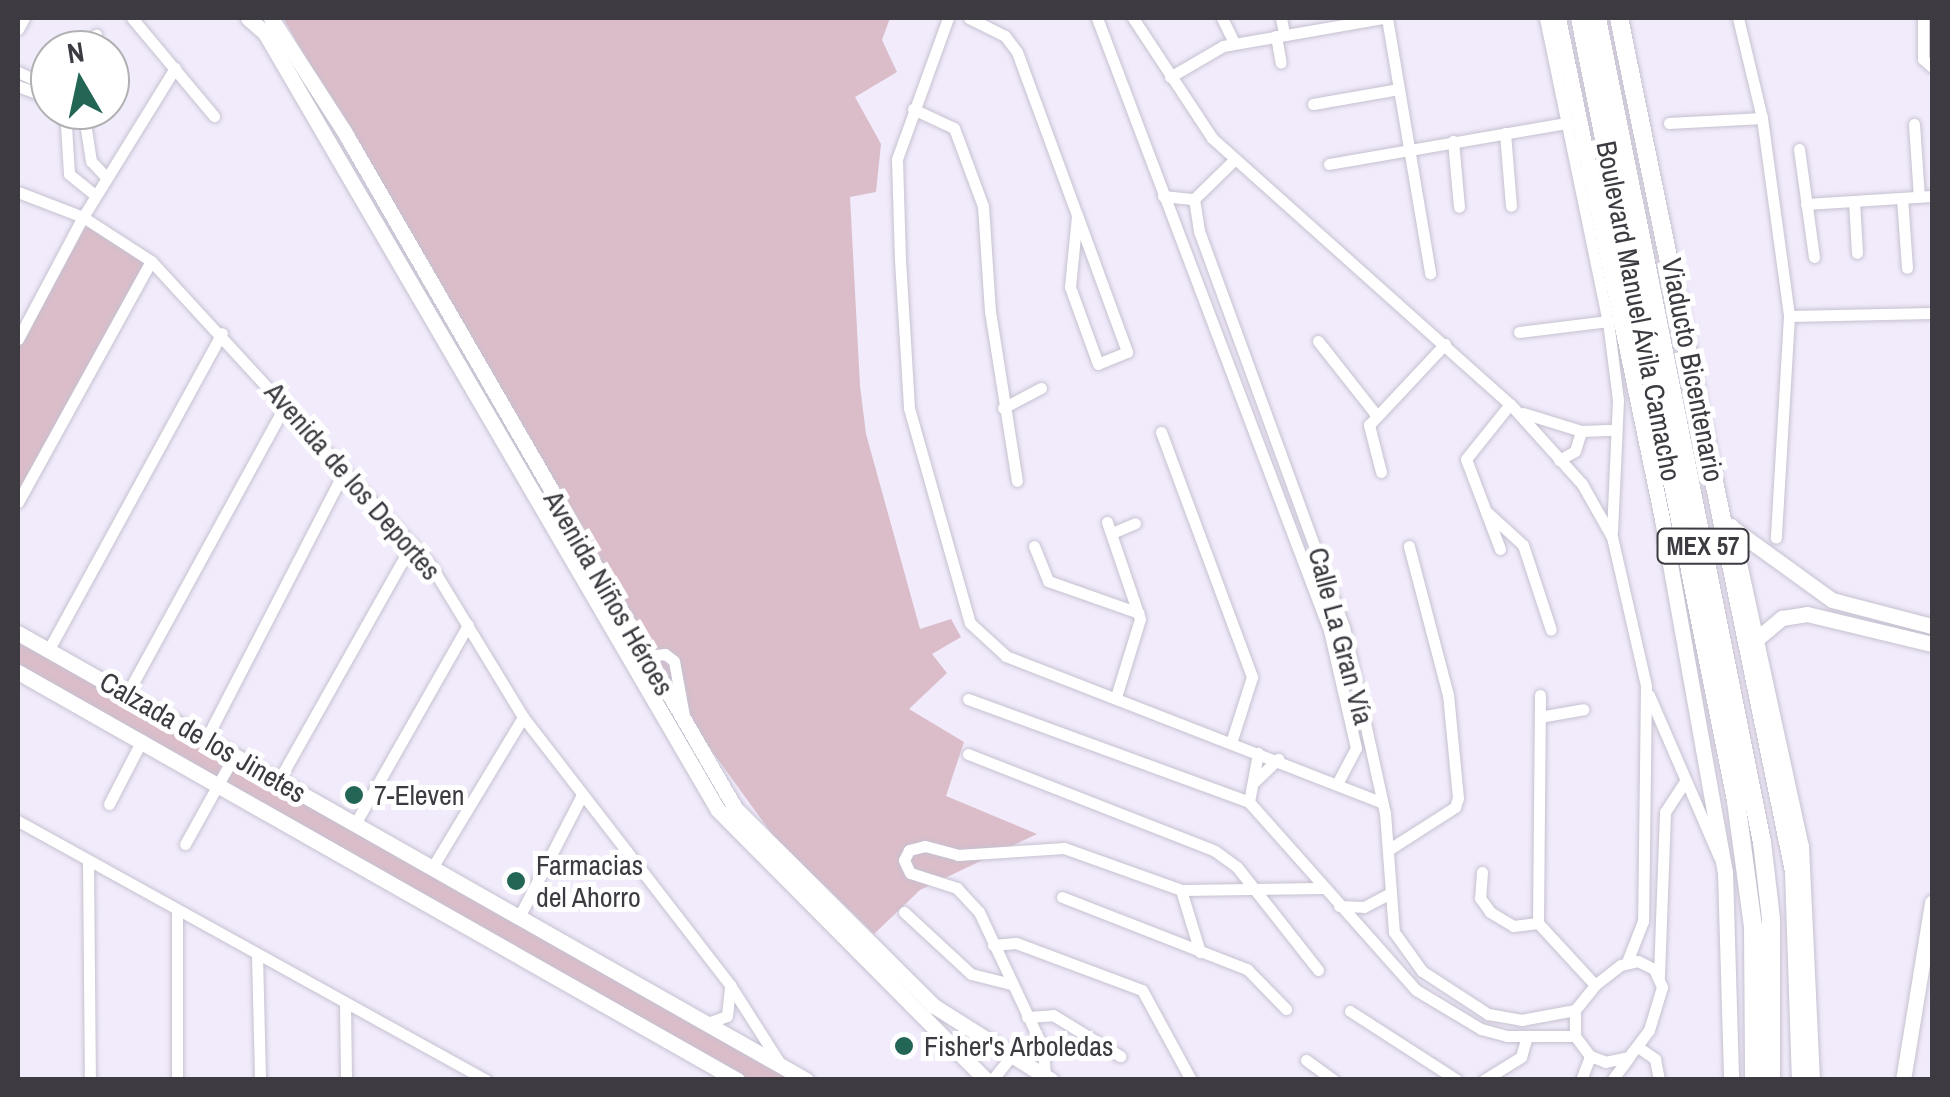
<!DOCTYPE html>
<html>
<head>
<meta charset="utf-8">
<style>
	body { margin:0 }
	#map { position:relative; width:1950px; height:1097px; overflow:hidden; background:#f1ebfb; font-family:"Archivo Narrow",sans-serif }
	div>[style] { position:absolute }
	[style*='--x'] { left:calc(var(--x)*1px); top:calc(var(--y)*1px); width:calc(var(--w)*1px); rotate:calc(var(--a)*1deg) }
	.green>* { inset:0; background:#dabdc9; transform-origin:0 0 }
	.roads { filter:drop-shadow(0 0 2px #c6c1d0) drop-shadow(0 0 2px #c6c1d0) }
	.minor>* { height:11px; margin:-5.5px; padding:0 5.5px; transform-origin:5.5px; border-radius:5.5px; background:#fff }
	.major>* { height:15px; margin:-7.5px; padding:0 7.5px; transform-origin:7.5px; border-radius:7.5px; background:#fff }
	.highway>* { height:18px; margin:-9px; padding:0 9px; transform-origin:9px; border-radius:9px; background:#fff }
	.dots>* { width:28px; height:28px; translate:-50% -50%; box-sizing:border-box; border:5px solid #fff; border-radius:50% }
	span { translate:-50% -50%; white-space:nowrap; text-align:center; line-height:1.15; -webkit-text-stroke:10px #fff; paint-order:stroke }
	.shield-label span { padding:2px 8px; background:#fff; border:2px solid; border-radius:8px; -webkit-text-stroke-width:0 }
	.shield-label { font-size:25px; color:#3d3b41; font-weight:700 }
	.street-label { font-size:28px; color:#3d3b41 }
	.poi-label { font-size:28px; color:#3d3b41 }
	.left { translate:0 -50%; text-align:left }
	.frame { position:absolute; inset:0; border:20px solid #3d3b41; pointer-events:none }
	.north { position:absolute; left:30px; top:30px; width:100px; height:100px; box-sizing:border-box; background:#fff; border:2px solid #b1b1b3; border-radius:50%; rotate:351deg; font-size:28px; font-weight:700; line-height:40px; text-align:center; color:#3d3b41 }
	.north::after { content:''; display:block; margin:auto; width:35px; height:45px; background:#236656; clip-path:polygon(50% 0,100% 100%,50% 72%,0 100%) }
</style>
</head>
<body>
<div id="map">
	<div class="green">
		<i style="clip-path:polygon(283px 18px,890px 18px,882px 40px,897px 72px,855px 97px,881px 144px,876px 192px,850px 197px,860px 386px,866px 434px,920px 629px,951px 619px,961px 637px,932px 654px,947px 673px,909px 709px,964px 742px,946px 796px,1037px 834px,920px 890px,874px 934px,772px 834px,685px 714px)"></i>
		<i style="clip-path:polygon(83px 219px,148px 262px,18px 501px,18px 340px)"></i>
		<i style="left:18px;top:635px;width:903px;height:36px;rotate:29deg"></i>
	</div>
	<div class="roads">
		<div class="minor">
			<i style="--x:132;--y:18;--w:128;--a:50.1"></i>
			<i style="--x:948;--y:18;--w:150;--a:109.9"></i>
			<i style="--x:897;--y:159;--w:101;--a:88.3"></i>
			<i style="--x:900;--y:260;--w:148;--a:86.5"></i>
			<i style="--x:909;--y:408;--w:223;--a:74.2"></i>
			<i style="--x:970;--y:623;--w:49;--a:42.5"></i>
			<i style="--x:1006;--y:656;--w:401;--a:21.3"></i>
			<i style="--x:969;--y:18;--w:40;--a:26.6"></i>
			<i style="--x:1005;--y:36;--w:20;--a:53"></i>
			<i style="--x:1017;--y:52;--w:174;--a:69.8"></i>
			<i style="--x:1077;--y:215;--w:146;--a:69.9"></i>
			<i style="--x:1127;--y:352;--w:31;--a:158"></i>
			<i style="--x:1098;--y:364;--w:82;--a:-110"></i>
			<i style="--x:1070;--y:287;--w:72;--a:-84.4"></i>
			<i style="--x:1097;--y:18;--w:654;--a:69.24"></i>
			<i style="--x:1329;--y:630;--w:121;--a:77.1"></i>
			<i style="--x:1356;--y:748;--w:38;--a:118"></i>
			<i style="--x:1133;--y:18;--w:144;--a:56.6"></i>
			<i style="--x:1212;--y:138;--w:399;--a:41.8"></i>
			<i style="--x:1510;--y:404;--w:108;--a:48"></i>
			<i style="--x:1582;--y:484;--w:61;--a:60.5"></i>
			<i style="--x:1612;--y:537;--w:153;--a:77.1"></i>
			<i style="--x:1646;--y:686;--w:235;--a:90.7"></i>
			<i style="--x:1643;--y:921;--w:44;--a:111.3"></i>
			<i style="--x:1222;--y:18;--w:28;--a:64"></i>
			<i style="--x:1281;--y:18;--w:16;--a:79"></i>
			<i style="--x:1387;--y:18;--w:259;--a:80.4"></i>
			<i style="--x:1545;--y:18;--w:309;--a:78.3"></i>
			<i style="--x:1608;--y:321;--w:80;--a:82.8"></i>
			<i style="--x:1618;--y:400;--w:132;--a:92.6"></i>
			<i style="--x:1738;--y:18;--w:103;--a:76.5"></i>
			<i style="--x:1762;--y:118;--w:200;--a:82.2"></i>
			<i style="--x:1789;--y:316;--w:222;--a:93.4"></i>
			<i style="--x:1923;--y:18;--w:41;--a:90"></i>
			<i style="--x:1923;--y:59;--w:12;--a:42"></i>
			<i style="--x:18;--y:29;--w:13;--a:-61"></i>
			<i style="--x:1276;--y:36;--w:27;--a:80"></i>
			<i style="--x:89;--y:50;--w:17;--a:-65"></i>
			<i style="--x:18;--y:72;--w:35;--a:25"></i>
			<i style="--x:1170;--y:77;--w:61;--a:-30.3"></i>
			<i style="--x:1223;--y:46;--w:162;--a:-9.9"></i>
			<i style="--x:18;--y:86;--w:34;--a:21"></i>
			<i style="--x:1313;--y:104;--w:87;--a:-9.9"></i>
			<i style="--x:913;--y:109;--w:45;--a:24.9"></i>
			<i style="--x:954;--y:128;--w:83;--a:69.6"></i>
			<i style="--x:983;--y:206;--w:105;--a:86.2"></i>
			<i style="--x:990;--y:311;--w:172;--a:81"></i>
			<i style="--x:65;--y:110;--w:64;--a:86.4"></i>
			<i style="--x:69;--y:174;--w:33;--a:39"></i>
			<i style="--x:83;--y:110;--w:52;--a:81.1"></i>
			<i style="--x:91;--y:161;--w:22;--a:47"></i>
			<i style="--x:1669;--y:123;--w:93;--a:-3.1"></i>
			<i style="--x:1914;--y:124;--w:73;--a:86.1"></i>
			<i style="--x:1505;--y:133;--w:73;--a:85.3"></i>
			<i style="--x:1453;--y:141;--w:66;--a:84.8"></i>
			<i style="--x:1799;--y:149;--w:109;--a:82.1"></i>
			<i style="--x:1329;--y:164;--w:241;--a:-9.8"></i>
			<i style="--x:18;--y:192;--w:70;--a:21"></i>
			<i style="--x:83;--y:217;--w:81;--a:32.9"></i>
			<i style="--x:151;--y:261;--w:412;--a:47.4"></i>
			<i style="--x:430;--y:564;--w:179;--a:58.7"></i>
			<i style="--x:523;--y:717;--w:339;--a:52.3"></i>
			<i style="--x:730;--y:985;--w:95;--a:57.5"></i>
			<i style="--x:1163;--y:196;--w:31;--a:6"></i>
			<i style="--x:1194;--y:199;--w:57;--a:-44.3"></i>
			<i style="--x:1902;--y:198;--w:70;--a:85.9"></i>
			<i style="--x:1194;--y:199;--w:32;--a:81"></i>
			<i style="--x:1199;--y:231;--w:422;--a:69.9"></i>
			<i style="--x:1344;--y:627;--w:190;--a:77.6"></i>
			<i style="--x:1385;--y:813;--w:119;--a:85.7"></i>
			<i style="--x:1394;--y:932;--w:48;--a:54.3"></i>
			<i style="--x:1422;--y:971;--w:79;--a:33.1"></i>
			<i style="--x:1488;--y:1014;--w:34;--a:10"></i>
			<i style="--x:1521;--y:1020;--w:55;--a:-10.5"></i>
			<i style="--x:1854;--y:201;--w:52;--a:86.7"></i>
			<i style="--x:1806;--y:204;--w:126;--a:-3.6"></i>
			<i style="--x:1789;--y:316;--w:143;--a:-1.2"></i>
			<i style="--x:1519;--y:332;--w:90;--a:-7"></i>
			<i style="--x:18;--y:339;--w:138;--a:-62"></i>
			<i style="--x:83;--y:217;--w:175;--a:-58.3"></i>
			<i style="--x:1318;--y:341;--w:95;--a:51.8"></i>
			<i style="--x:1003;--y:408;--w:43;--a:-27.8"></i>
			<i style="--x:1523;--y:413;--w:61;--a:17.2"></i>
			<i style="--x:1581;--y:431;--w:34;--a:-2"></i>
			<i style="--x:1161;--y:432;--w:261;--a:69.6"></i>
			<i style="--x:1252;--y:677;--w:69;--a:107.7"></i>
			<i style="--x:1559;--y:460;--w:18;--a:-29"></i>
			<i style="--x:1575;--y:451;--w:21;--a:-73"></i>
			<i style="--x:1381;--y:472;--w:49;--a:-104.3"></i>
			<i style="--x:1369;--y:425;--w:111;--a:-46.8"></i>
			<i style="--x:18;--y:502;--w:275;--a:-61.1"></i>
			<i style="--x:1488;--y:513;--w:47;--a:42.4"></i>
			<i style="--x:1523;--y:545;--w:89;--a:71.8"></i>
			<i style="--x:1107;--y:522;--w:102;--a:71.2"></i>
			<i style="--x:1140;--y:619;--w:82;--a:107.1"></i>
			<i style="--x:1112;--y:533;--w:25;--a:-23"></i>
			<i style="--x:1034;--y:546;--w:38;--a:68"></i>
			<i style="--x:1048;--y:581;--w:96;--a:19.4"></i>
			<i style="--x:1500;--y:549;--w:96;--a:-110.7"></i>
			<i style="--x:1466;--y:459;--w:70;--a:-51.3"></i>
			<i style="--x:49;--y:649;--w:360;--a:-61.3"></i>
			<i style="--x:641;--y:657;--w:24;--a:-7"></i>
			<i style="--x:665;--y:654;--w:11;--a:38"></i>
			<i style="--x:674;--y:661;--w:56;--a:79.7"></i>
			<i style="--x:127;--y:694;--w:332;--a:-61.3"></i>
			<i style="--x:1540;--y:695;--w:228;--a:90.5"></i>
			<i style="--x:1538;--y:923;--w:84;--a:47.4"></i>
			<i style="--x:1649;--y:695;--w:176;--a:66.6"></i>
			<i style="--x:968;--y:699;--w:299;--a:20.1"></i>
			<i style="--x:1249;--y:802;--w:251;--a:48.4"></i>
			<i style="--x:1416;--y:990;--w:76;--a:31"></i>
			<i style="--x:1481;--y:1029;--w:27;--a:15"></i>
			<i style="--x:1507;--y:1036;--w:68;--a:0"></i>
			<i style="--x:1545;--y:716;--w:39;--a:-10"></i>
			<i style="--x:206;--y:739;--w:303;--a:-62.7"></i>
			<i style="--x:968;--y:754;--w:265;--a:21.4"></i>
			<i style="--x:1215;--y:851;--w:27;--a:36"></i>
			<i style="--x:1237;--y:867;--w:131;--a:51.8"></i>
			<i style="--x:279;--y:780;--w:271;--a:-60.6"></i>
			<i style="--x:1253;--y:783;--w:35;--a:-44"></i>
			<i style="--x:1249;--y:802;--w:50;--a:-79.6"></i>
			<i style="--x:109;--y:804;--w:72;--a:-62.7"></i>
			<i style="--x:18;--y:821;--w:535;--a:28.96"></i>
			<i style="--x:355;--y:824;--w:229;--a:-60.4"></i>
			<i style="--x:185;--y:844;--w:101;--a:-60.9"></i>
			<i style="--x:1388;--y:850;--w:80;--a:-32.7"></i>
			<i style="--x:1455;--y:807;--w:9;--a:-72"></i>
			<i style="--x:1458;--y:798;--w:103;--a:-95.5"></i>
			<i style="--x:1448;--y:695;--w:154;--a:-104.7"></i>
			<i style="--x:88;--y:860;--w:220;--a:89.5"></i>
			<i style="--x:432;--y:868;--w:176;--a:-58.9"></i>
			<i style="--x:1482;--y:872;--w:26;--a:94"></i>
			<i style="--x:1480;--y:898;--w:17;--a:54"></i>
			<i style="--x:1490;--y:912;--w:27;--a:31"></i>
			<i style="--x:1513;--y:926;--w:25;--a:-7"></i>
			<i style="--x:1181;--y:890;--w:65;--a:73"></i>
			<i style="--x:1062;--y:897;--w:199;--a:21.3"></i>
			<i style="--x:1247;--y:969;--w:56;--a:45.7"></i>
			<i style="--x:1339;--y:906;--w:25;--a:2"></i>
			<i style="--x:1364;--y:907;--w:26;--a:-28"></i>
			<i style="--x:177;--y:910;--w:170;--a:90"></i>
			<i style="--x:904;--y:912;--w:91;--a:42.8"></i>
			<i style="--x:971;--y:974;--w:41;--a:14"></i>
			<i style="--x:519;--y:917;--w:137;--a:-62.7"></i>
			<i style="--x:993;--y:945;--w:23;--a:-5"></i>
			<i style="--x:1016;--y:943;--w:134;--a:20.5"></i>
			<i style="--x:1142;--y:990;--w:102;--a:61.4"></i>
			<i style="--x:257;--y:955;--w:125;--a:88.6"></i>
			<i style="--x:1638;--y:961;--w:18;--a:27"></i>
			<i style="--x:1654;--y:969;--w:20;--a:66"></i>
			<i style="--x:1662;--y:987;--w:45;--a:106.8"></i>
			<i style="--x:1649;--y:1030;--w:34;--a:127"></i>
			<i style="--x:1629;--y:1057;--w:24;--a:168"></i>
			<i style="--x:1606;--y:1062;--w:17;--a:-159"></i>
			<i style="--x:1590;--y:1056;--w:25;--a:-127"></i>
			<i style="--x:1575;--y:1036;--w:26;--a:-90"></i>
			<i style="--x:1575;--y:1010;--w:32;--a:-51"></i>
			<i style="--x:1595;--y:985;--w:33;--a:-38"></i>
			<i style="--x:1621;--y:965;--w:17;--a:-13"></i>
			<i style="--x:1659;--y:976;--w:164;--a:-87.9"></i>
			<i style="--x:1665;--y:812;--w:35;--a:-57"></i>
			<i style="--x:345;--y:1005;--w:75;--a:89.2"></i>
			<i style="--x:1350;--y:1011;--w:127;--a:32.8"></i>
			<i style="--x:1027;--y:1017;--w:26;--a:-4"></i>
			<i style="--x:1053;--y:1015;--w:79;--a:31.5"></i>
			<i style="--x:705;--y:1024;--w:23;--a:-20"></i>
			<i style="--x:727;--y:1016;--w:31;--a:-84"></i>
			<i style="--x:1638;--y:1047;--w:21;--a:35"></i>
			<i style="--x:1655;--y:1059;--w:21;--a:79"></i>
			<i style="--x:1306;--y:1060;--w:34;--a:36"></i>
			<i style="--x:1045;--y:1076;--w:28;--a:-94"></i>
			<i style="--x:1043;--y:1048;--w:150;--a:-115.2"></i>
			<i style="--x:979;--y:912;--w:33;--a:-133"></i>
			<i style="--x:957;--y:888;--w:49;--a:-162.3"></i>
			<i style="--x:910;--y:873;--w:14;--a:-115"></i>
			<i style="--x:904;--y:860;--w:11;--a:-63"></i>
			<i style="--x:909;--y:850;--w:16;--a:-14"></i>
			<i style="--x:925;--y:846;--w:34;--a:15"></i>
			<i style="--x:958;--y:855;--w:106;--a:-3.8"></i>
			<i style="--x:1064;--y:848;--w:124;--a:19.7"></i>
			<i style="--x:1181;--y:890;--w:141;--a:-0.8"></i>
			<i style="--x:992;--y:1080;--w:32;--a:-51"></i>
			<i style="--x:1484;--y:1080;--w:44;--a:-31.9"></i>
			<i style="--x:1521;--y:1057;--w:19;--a:-74"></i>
			<i style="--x:1581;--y:1080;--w:26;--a:-69"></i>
			<i style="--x:1612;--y:1080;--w:26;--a:-53"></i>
		</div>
		<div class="major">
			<i style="--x:248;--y:18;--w:23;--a:41"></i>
			<i style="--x:265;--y:33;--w:899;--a:59.76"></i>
			<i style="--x:718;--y:810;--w:380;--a:45.2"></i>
			<i style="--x:271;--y:18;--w:137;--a:57.2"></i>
			<i style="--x:345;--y:133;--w:780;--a:59.98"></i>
			<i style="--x:735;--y:808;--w:281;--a:44.9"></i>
			<i style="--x:934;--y:1006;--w:138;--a:32.3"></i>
			<i style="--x:1558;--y:18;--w:512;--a:78.27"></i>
			<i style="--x:1662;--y:519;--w:359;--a:79.9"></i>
			<i style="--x:1725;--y:872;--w:208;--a:88.3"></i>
			<i style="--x:1731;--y:526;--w:328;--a:77.7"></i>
			<i style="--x:1801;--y:846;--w:234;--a:87.3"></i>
			<i style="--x:1731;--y:527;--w:125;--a:35.9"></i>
			<i style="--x:1832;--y:600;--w:103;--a:14.6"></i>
			<i style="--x:18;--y:633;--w:906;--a:29.56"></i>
			<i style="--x:1759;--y:637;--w:30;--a:-40"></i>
			<i style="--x:1782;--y:618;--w:25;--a:-9"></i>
			<i style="--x:1807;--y:614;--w:129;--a:13.5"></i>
			<i style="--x:18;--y:672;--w:827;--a:29.57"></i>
			<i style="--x:1903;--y:1080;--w:180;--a:-80.7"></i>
		</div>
		<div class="highway">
			<i style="--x:1580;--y:18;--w:798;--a:78.73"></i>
			<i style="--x:1736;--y:801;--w:126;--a:82.3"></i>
			<i style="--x:1753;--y:926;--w:154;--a:89.6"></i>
			<i style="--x:1597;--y:18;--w:840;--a:78.68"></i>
			<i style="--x:1762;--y:842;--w:78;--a:83.3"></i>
			<i style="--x:1771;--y:919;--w:161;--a:90"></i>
			<i style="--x:1619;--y:18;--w:871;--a:78.41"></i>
			<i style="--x:1794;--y:871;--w:209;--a:88.1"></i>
		</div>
	</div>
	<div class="dots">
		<i style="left:354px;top:795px;background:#236656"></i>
		<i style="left:516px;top:881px;background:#236656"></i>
		<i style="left:904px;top:1046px;background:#236656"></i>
	</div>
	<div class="shield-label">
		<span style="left:1703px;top:546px">MEX 57</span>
	</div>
	<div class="street-label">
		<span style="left:1639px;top:311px;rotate:79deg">Boulevard Manuel Ávila Camacho</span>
		<span style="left:1693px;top:370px;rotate:79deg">Viaducto Bicentenario</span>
		<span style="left:353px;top:481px;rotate:49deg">Avenida de los Deportes</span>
		<span style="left:609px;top:593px;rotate:60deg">Avenida Niños Héroes</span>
		<span style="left:1341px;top:636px;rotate:75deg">Calle La Gran Vía</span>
		<span style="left:203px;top:737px;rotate:30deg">Calzada de los Jinetes</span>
	</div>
	<div class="poi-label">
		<span class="left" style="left:374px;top:795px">7-Eleven</span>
		<span class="left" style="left:536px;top:881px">Farmacias<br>del Ahorro</span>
		<span class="left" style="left:924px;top:1046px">Fisher's Arboledas</span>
	</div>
	<div class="frame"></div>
	<div class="north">N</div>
</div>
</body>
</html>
